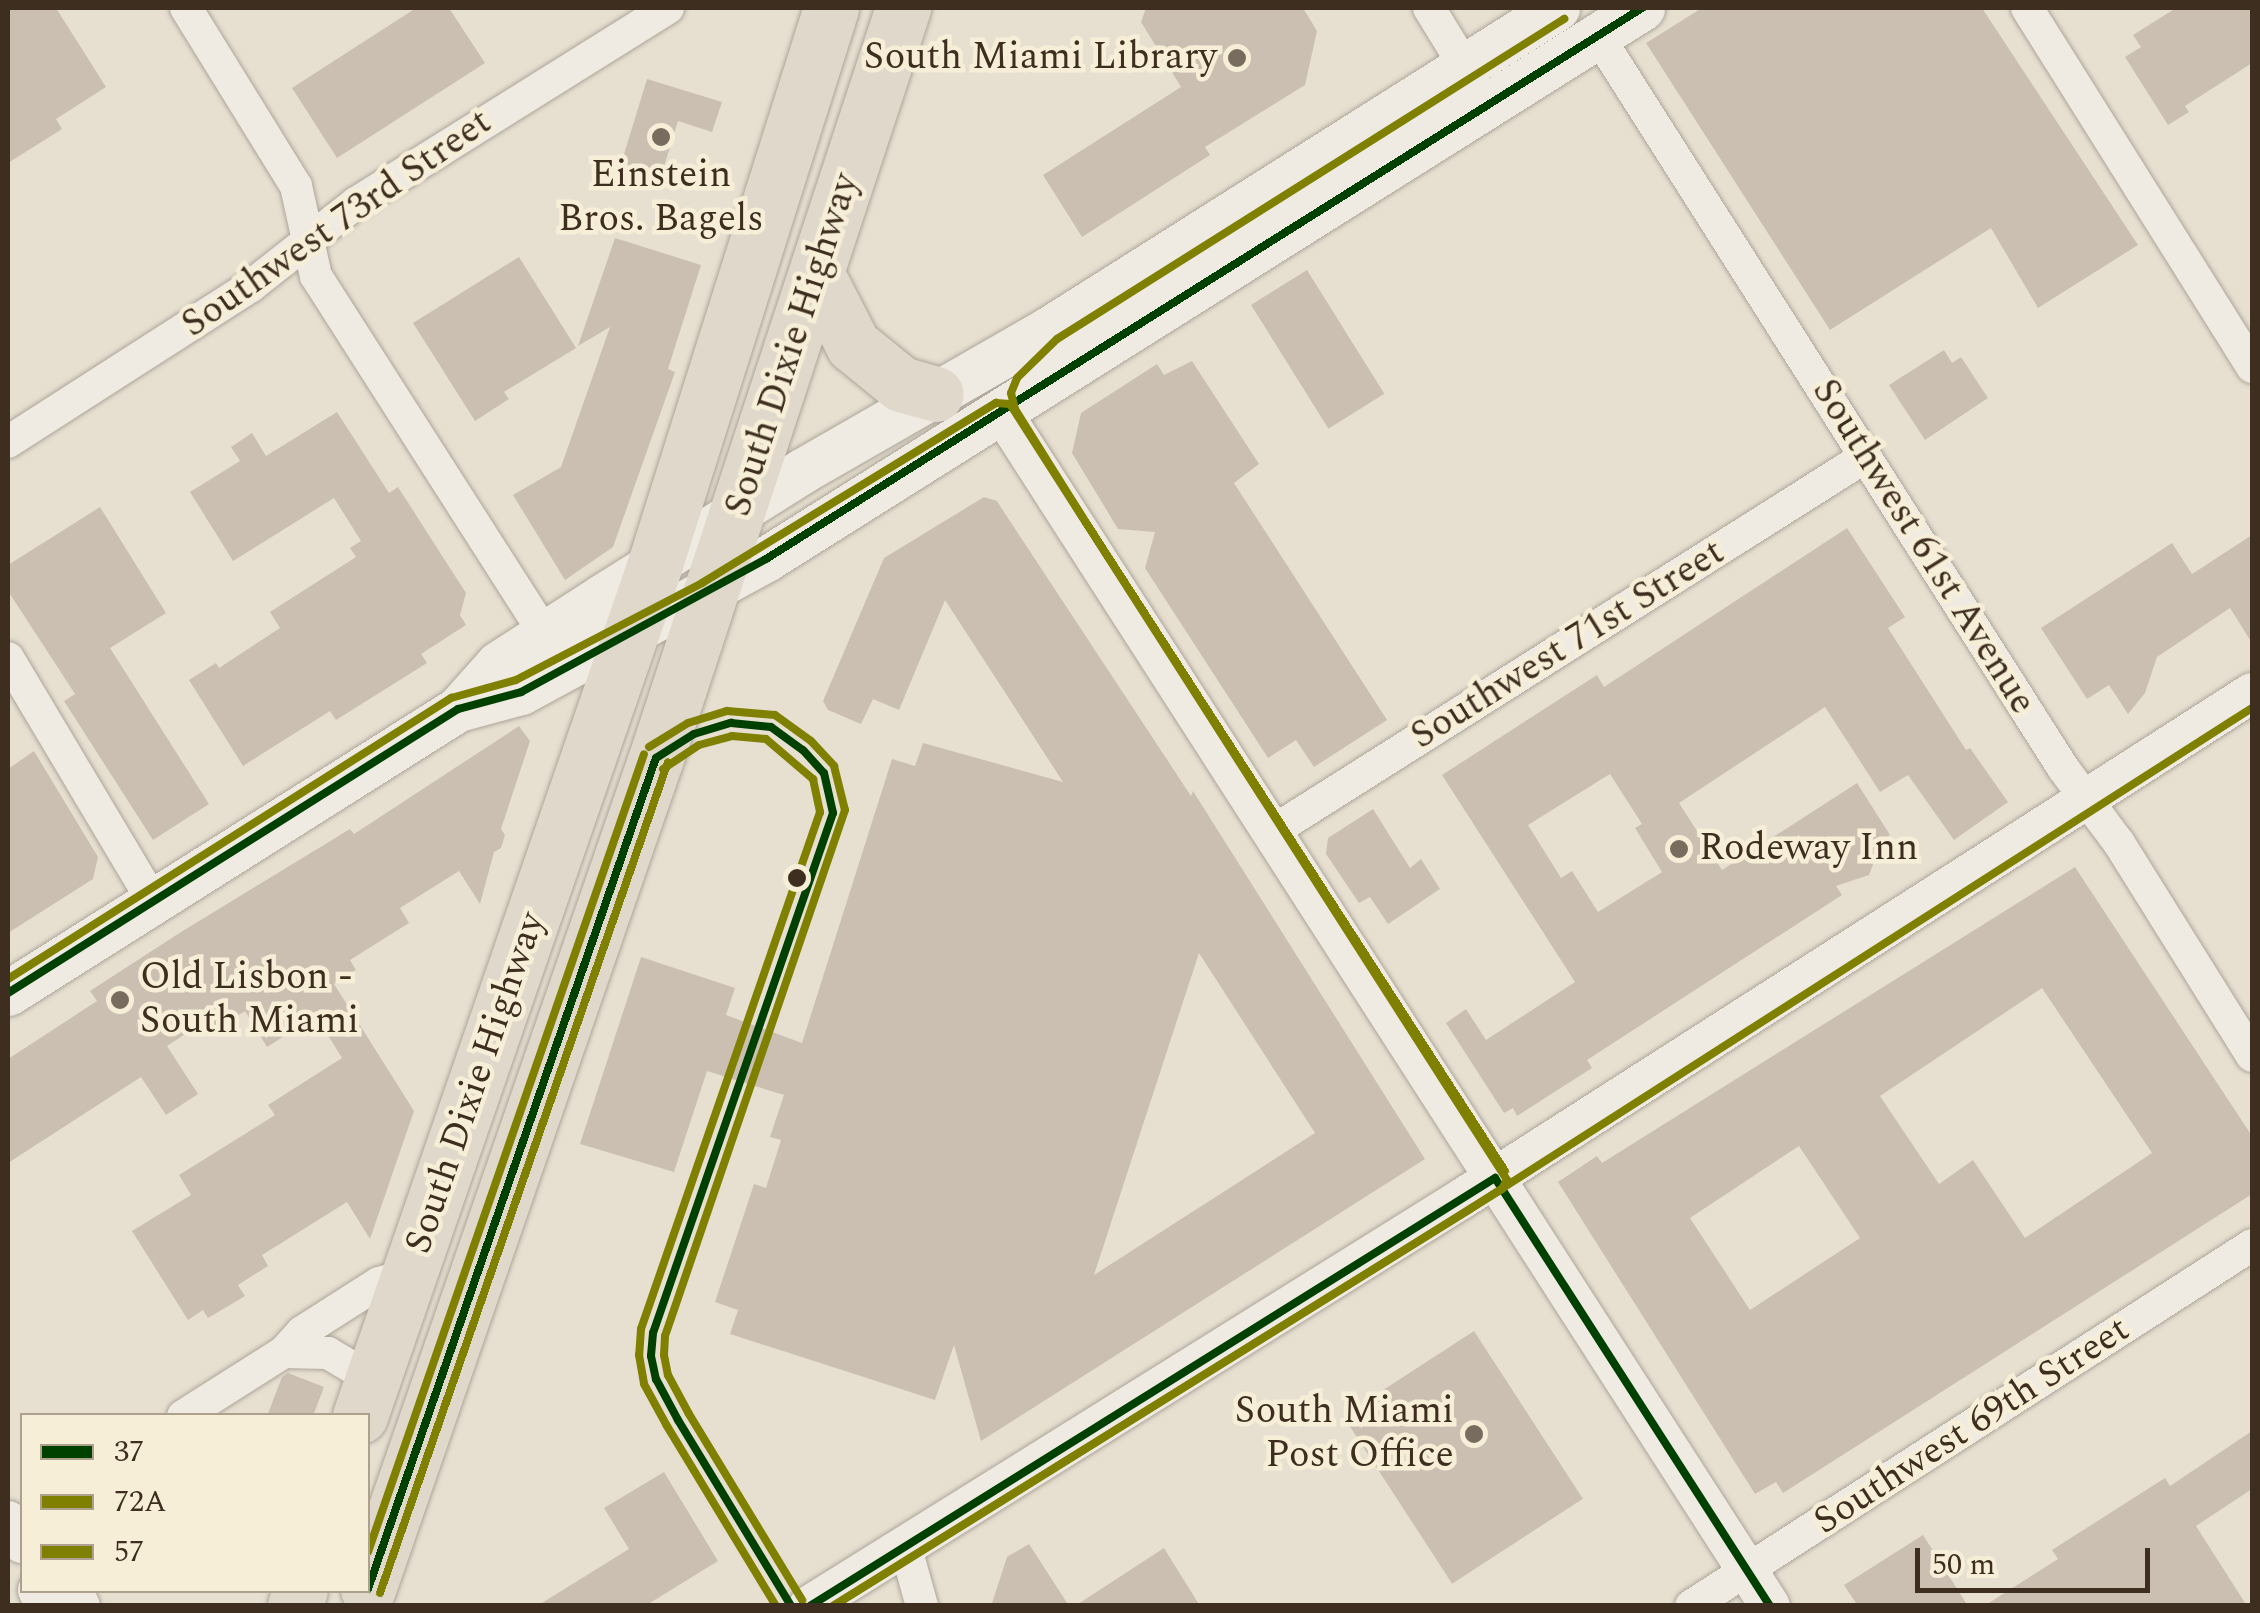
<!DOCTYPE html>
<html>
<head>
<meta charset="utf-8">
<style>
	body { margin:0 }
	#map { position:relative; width:2260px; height:1613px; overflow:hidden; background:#e7e0d1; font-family:Spectral,serif }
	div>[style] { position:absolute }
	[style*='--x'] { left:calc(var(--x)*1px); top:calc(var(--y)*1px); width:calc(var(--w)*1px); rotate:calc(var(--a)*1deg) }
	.building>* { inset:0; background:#cbbfb2; transform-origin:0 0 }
	.roads { filter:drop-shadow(0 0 2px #ada599) drop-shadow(0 0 2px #ada599) }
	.minor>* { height:32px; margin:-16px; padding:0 16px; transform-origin:16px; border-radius:16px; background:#efebe3 }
	.tertiary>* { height:40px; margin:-20px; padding:0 20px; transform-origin:20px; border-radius:20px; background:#efebe3 }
	.secondary>* { height:45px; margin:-22.5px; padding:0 22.5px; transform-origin:22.5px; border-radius:22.5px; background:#efebe3 }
	.trunk>* { height:55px; margin:-27.5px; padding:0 27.5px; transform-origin:27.5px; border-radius:27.5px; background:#e0d9cb }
	.bus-1>* { height:8px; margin:-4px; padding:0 4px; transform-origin:4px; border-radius:4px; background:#004000 }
	.bus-2>* { height:8px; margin:-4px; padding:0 4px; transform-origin:4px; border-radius:4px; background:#808000 }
	.bus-3>* { height:8px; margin:-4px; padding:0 4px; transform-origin:4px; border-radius:4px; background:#808000 }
	.dots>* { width:28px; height:28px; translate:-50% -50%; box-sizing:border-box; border:5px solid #f7eed8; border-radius:50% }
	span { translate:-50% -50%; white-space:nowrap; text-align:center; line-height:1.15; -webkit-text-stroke:9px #f7eed8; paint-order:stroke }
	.poi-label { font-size:38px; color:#3d2e20 }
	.right { translate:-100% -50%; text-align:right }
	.left { translate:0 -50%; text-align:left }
	.street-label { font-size:38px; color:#3d2e20 }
	.frame { position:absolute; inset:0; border:10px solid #3d2e20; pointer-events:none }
	.legend { position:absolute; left:20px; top:1413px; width:350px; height:180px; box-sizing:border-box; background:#f7eed8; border:2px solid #ada18e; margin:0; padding:12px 18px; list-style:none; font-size:30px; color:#3d2e20 }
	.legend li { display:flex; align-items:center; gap:20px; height:50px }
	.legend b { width:50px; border:2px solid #ada18e }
	.scale { position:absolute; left:1915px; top:1548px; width:235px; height:45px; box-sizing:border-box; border:5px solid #3d2e20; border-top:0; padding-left:12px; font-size:30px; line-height:35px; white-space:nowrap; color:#3d2e20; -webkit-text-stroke:8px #f7eed8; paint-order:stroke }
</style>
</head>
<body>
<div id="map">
	<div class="building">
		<i style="clip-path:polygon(8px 8px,56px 8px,106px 87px,56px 119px,62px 129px,8px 163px)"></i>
		<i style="clip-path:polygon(416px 8px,449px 8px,485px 63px,337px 158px,292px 88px)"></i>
		<i style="clip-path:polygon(1146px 8px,1303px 8px,1317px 31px,1305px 85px,1205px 147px,1210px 155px,1082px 237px,1043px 175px,1181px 87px,1141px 22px)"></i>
		<i style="clip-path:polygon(1702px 8px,1982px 8px,2138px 245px,2038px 308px,1991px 228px,1830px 330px,1646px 43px)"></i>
		<i style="clip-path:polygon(2176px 8px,2252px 8px,2252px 63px,2185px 106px,2189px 112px,2168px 125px,2125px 57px,2141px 47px,2133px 35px)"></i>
		<i style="clip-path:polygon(647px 79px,722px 102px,712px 132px,678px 121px,657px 189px,617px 177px)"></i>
		<i style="clip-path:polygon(615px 238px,701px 265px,668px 369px,675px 372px,613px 547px,565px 580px,513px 495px,561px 467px,610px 327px,578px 346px)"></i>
		<i style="clip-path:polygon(519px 257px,576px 348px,504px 392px,509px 399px,475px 421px,413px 323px)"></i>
		<i style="left:1307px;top:270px;width:146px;height:66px;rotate:58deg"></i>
		<i style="clip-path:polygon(1944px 350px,1952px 363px,1961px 357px,1988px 398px,1925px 440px,1889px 385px)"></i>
		<i style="clip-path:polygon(1192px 361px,1259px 464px,1234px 483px,1387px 720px,1314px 767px,1296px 740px,1268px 758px,1145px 568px,1155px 532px,1118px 529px,1072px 453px,1081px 413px,1157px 364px,1164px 375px)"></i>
		<i style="clip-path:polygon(337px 412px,389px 493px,398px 487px,466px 593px,460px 615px,466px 625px,421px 654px,427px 663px,336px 720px,330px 711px,243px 766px,189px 680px,216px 663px,219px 668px,280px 628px,270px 612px,356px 557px,350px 548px,361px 541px,334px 498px,233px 561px,190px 492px,240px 461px,231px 447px,252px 433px,266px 456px)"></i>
		<i style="clip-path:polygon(evenodd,984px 497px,997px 501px,1002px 509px,1191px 796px,1193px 791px,1425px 1159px,981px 1441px,954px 1345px,935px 1400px,730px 1334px,738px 1310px,715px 1302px,754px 1184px,766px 1188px,781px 1140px,770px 1137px,784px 1095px,707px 1071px,674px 1172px,580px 1144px,641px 957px,735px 988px,726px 1015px,802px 1043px,892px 759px,915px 766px,923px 743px,1063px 782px,945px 600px,899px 710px,873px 699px,861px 724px,828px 710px,823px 701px,884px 558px,984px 497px,1199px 953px,1315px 1133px,1094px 1275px,1199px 953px)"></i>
		<i style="clip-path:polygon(100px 507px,166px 613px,110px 648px,209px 804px,153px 840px,64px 701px,75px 694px,8px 591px,8px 565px)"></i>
		<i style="clip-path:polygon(evenodd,1847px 528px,1905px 617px,1888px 628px,1966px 750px,1970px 748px,2008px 802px,1954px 840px,1908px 775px,1880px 792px,1825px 707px,1679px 803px,1722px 870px,1857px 783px,1890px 835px,1877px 843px,1880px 847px,1869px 875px,1836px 886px,1842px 895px,1587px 1060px,1592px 1068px,1517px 1116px,1513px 1108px,1504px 1113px,1446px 1023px,1466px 1009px,1486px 1040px,1575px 982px,1442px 775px,1597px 675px,1604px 687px,1847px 528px,1610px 774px,1642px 824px,1635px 828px,1662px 872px,1598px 912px,1572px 871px,1561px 878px,1528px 825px,1610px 774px)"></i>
		<i style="clip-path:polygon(2252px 535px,2252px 643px,2230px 608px,2157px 657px,2145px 693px,2128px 714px,2109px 685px,2087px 699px,2041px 628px,2172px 543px,2192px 574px)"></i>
		<i style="clip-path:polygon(519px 726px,530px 741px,501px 829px,505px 835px,501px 848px,494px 852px,480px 904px,459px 871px,400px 908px,409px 923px,350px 960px,356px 970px,334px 984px,414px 1111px,370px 1239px,347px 1202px,262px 1255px,268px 1266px,238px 1285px,245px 1296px,208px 1318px,203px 1310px,188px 1320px,132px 1231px,191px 1195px,179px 1175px,275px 1115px,268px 1105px,342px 1058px,316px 1016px,267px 1047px,245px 1011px,215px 1030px,208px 1019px,167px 1046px,198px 1094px,166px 1115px,141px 1077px,8px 1163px,8px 1059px,97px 1001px,90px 991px,181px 932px,350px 829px,354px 834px)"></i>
		<i style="clip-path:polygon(34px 751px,98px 857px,93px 879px,8px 933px,8px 769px)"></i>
		<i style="clip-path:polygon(1373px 809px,1410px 868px,1421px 859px,1440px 889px,1388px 924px,1370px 897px,1359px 903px,1326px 854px,1328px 838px)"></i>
		<i style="clip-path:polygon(evenodd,2075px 867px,2252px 1136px,2252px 1194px,1783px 1493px,1776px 1482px,1755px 1494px,1558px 1182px,1597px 1156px,1602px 1163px,2075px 867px,2042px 988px,2152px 1153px,2025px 1238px,1973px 1160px,1939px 1184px,1880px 1096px,2042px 988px,2075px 867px,1799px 1146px,1860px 1238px,1750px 1310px,1690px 1218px,1799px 1146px)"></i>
		<i style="left:1474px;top:1331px;width:200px;height:156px;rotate:57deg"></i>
		<i style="clip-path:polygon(288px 1373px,324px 1387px,313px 1416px,267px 1416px,282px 1377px)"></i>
		<i style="clip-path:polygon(2252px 1431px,2252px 1489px,2196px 1526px,2247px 1606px,1984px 1606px,2058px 1559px,2052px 1550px,2165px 1478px,2170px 1486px)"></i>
		<i style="clip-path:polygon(664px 1472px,718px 1561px,645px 1606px,537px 1606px,629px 1549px,604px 1508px)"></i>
		<i style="clip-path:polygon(1923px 1535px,1968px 1606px,1858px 1606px,1844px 1585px)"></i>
		<i style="clip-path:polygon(1029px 1544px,1069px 1606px,991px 1606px,1007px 1557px)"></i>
		<i style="clip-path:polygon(1164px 1548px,1200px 1606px,1075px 1606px)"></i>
	</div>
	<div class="roads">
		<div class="minor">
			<i style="--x:186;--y:8;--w:209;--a:58.3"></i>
			<i style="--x:296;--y:186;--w:92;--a:77.5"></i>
			<i style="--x:316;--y:276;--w:425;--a:57.4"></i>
			<i style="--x:1429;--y:8;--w:88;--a:58.5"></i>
			<i style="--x:2027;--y:8;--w:424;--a:57.9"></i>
			<i style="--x:1598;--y:36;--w:867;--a:57.57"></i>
			<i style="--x:2063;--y:768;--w:94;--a:53.3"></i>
			<i style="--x:2119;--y:843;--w:251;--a:58"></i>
			<i style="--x:8;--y:442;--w:289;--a:-32.7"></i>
			<i style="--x:251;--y:286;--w:134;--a:-38.3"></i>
			<i style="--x:356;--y:203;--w:368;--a:-32"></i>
			<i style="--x:8;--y:658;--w:282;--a:59.2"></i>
			<i style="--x:1270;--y:833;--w:704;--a:-32.29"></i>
			<i style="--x:284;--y:1352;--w:44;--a:1.3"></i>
			<i style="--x:328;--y:1353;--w:51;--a:30.6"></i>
			<i style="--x:183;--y:1416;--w:120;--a:-32.4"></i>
			<i style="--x:284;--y:1352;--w:27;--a:-48"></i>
			<i style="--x:302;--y:1332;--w:91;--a:-32.5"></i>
			<i style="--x:379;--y:1283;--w:31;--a:-15"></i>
			<i style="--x:905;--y:1545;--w:63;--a:74.4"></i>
			<i style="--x:1691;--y:1606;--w:667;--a:-32.76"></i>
		</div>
		<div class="tertiary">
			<i style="--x:1003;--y:414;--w:1417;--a:57.24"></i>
			<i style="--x:8;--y:1521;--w:26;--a:58"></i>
			<i style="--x:38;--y:1590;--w:18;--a:61"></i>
			<i style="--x:71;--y:1590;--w:18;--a:61"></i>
			<i style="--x:809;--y:1606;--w:771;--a:-31.96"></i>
			<i style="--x:1463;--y:1198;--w:937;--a:-32.62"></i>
		</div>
		<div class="secondary">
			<i style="--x:458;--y:709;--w:65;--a:-15.1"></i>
			<i style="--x:521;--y:692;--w:279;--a:-28.5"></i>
			<i style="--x:766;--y:559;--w:1035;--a:-32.17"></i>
			<i style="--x:8;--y:993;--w:532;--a:-32.26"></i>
			<i style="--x:458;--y:709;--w:60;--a:-48.4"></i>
			<i style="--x:498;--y:664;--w:125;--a:-32.9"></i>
			<i style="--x:603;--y:596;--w:235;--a:-32.1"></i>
			<i style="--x:802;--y:471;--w:285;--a:-29.9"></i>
			<i style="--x:1049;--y:329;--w:601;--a:-32.29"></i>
		</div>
		<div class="trunk">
			<i style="--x:817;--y:275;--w:79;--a:62.8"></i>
			<i style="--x:853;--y:345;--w:62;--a:39.1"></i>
			<i style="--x:901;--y:384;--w:36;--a:16"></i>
			<i style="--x:360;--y:1416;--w:902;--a:-70.9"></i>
			<i style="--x:655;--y:564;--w:583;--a:-72.43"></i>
			<i style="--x:368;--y:1589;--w:879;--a:-70.89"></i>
			<i style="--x:656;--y:758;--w:790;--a:-71.77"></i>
			<i style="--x:295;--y:1606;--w:17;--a:-73"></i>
		</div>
	</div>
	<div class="bus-1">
		<i style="--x:656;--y:758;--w:45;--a:-32.3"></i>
		<i style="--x:694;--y:734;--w:39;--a:-17"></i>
		<i style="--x:731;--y:723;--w:40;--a:5.7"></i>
		<i style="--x:771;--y:727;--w:39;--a:36"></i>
		<i style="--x:803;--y:750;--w:31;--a:48"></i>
		<i style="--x:824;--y:773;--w:41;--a:77.3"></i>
		<i style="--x:833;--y:813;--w:550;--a:109.09"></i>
		<i style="--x:653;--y:1333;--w:23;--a:95"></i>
		<i style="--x:651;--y:1356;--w:24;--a:78"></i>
		<i style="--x:656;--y:1379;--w:47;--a:61.8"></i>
		<i style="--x:678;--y:1420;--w:218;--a:58.7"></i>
		<i style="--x:8;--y:993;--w:532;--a:-32.26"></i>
		<i style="--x:458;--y:709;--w:65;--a:-15.1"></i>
		<i style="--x:521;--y:692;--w:279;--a:-28.5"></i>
		<i style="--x:766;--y:559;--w:1035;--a:-32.17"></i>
		<i style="--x:1495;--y:1178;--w:509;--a:57.28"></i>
		<i style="--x:368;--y:1589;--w:879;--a:-70.89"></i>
		<i style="--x:810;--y:1606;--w:808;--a:-32"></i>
	</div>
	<div class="bus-2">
		<i style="--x:663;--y:769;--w:43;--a:-33.7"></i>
		<i style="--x:699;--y:745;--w:34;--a:-15"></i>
		<i style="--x:732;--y:736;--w:34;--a:5"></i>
		<i style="--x:766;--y:739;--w:62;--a:40.4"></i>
		<i style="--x:813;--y:779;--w:34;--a:78"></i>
		<i style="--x:820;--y:812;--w:547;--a:109.1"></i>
		<i style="--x:641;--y:1329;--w:26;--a:94"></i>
		<i style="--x:639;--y:1355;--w:29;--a:80"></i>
		<i style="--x:644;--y:1384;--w:48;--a:61.3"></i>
		<i style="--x:667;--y:1426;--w:210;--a:58.8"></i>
		<i style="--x:1505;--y:1171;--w:777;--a:-122.87"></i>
		<i style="--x:1083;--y:518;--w:128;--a:-122"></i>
		<i style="--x:1015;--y:409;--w:16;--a:-104"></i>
		<i style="--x:1011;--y:393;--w:16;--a:-68"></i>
		<i style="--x:1017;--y:378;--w:56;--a:-44.3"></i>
		<i style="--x:1057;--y:339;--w:600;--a:-32.26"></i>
		<i style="--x:380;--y:1593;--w:879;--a:-70.89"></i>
		<i style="--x:833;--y:1606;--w:751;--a:-31.93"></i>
		<i style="--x:1470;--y:1209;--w:929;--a:-32.65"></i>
	</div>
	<div class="bus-3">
		<i style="--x:649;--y:747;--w:46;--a:-31.6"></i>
		<i style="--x:688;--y:723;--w:41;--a:-17.1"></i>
		<i style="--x:727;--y:711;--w:48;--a:4.8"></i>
		<i style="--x:775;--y:715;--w:44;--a:35.8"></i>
		<i style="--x:811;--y:741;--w:34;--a:47"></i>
		<i style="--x:834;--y:766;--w:45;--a:76"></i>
		<i style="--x:845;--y:810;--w:556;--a:108.89"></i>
		<i style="--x:665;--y:1336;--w:19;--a:93"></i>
		<i style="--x:664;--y:1355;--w:20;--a:79"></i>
		<i style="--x:668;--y:1375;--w:44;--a:61.7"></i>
		<i style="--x:689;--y:1414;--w:218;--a:58.7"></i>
		<i style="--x:8;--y:979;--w:525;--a:-32.39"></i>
		<i style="--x:451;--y:698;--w:67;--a:-15.5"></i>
		<i style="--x:516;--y:680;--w:210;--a:-27.5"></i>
		<i style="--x:702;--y:583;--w:345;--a:-31.5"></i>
		<i style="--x:996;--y:403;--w:14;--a:4"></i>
		<i style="--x:1010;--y:404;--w:922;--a:57.36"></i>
		<i style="--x:1507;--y:1180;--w:10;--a:119"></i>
		<i style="--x:1502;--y:1189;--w:788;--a:148.06"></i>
		<i style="--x:368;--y:1552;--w:844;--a:-70.92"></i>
	</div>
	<div class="dots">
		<i style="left:1237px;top:58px;background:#786c5e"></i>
		<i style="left:661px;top:137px;background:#786c5e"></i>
		<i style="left:1679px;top:849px;background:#786c5e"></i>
		<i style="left:797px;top:878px;background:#3d2e20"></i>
		<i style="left:120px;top:1000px;background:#786c5e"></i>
		<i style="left:1474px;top:1434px;background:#786c5e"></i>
	</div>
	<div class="poi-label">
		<span class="right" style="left:1217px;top:58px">South Miami Library</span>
		<span style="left:661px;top:198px">Einstein<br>Bros. Bagels</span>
		<span class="left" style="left:1699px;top:849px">Rodeway Inn</span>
		<span class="left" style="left:140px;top:1000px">Old Lisbon -<br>South Miami</span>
		<span class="right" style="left:1454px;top:1434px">South Miami<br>Post Office</span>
	</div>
	<div class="street-label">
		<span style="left:337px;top:224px;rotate:-35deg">Southwest 73rd Street</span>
		<span style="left:793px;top:345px;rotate:-72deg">South Dixie Highway</span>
		<span style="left:1923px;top:547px;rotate:58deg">Southwest 61st Avenue</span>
		<span style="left:1568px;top:645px;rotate:-32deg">Southwest 71st Street</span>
		<span style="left:476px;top:1083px;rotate:-71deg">South Dixie Highway</span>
		<span style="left:1972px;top:1426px;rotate:-33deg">Southwest 69th Street</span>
	</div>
	<div class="frame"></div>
	<ul class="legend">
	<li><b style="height:12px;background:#004000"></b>37</li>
	<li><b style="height:12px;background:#808000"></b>72A</li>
	<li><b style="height:12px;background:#808000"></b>57</li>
	</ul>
	<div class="scale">50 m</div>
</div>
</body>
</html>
